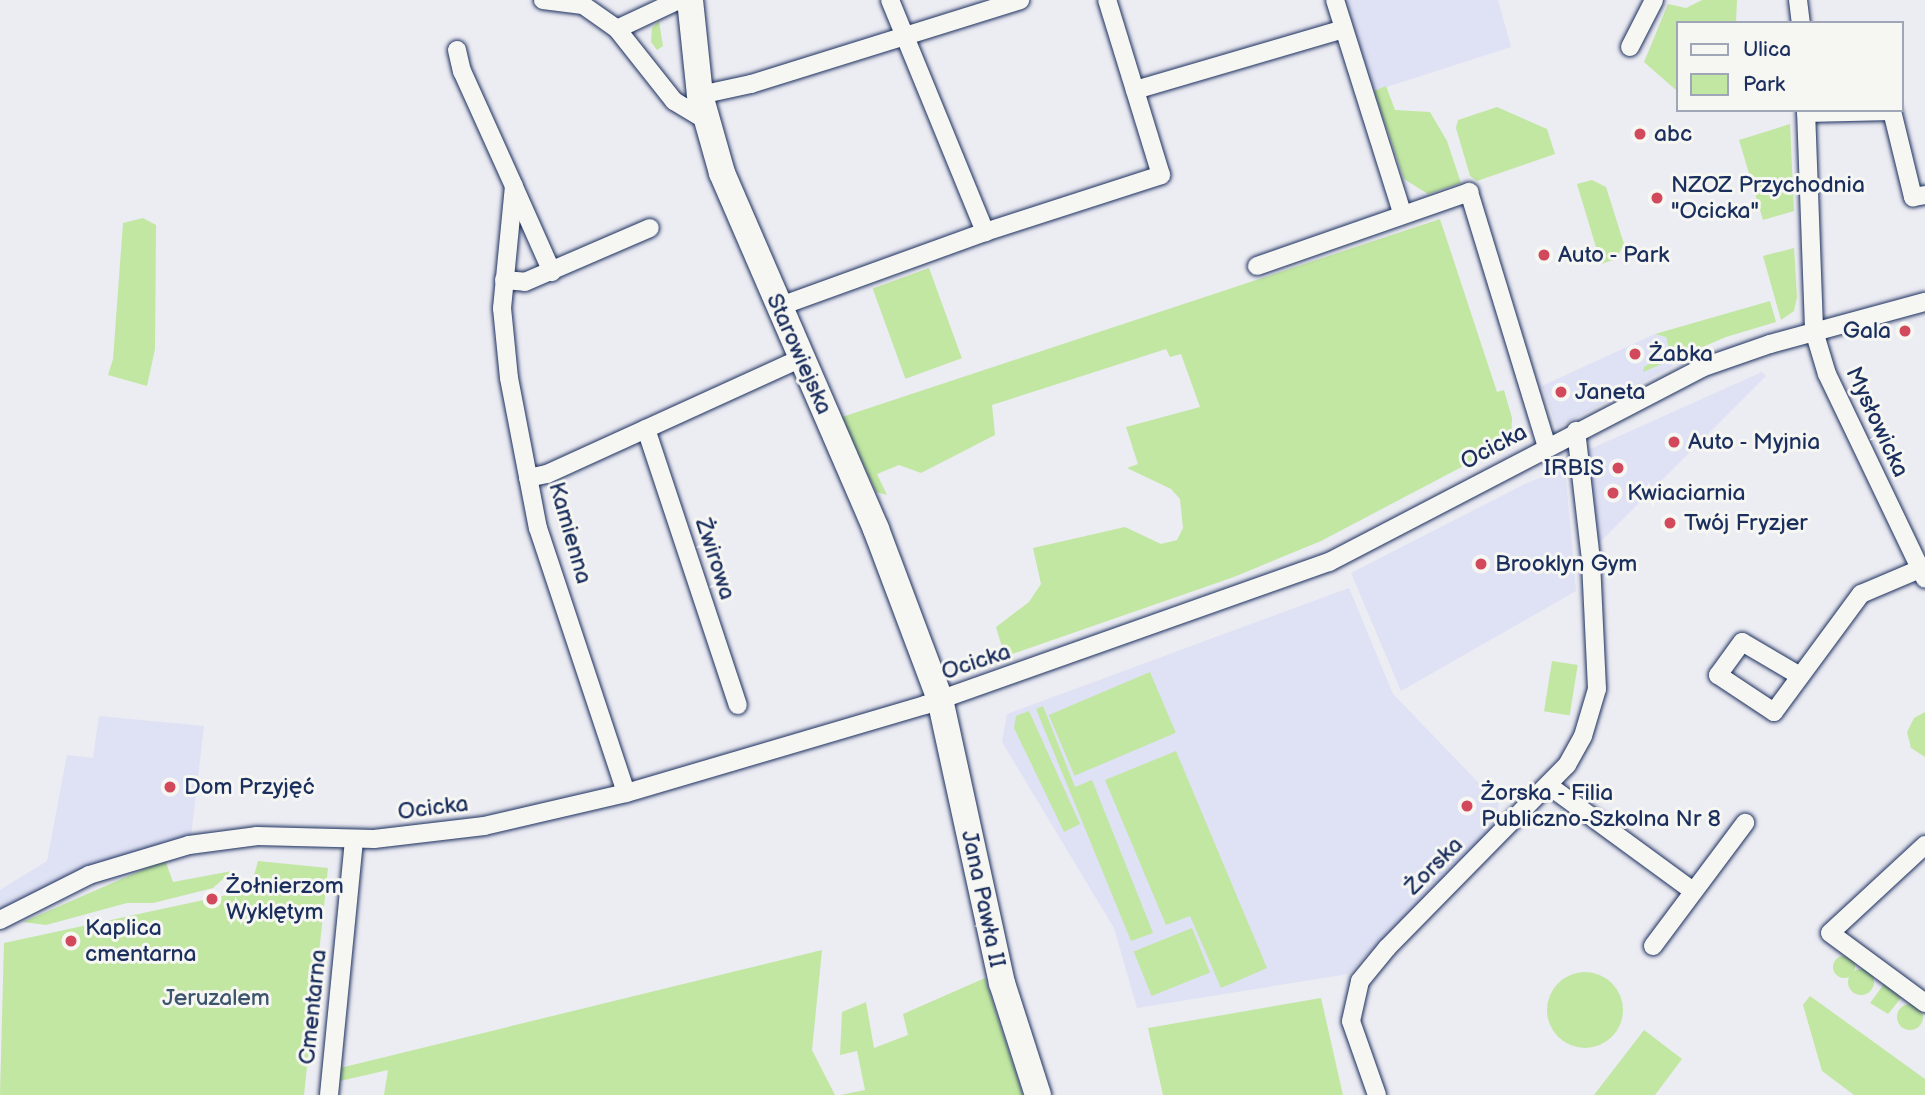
<!DOCTYPE html>
<html>
<head>
<meta charset="utf-8">
<style>
	body { margin:0 }
	#map { position:relative; width:1925px; height:1095px; overflow:hidden; background:#ececf3; font-family:"Balsamiq Sans",sans-serif }
	div>[style] { position:absolute }
	[style*='--x'] { left:calc(var(--x)*1px); top:calc(var(--y)*1px); width:calc(var(--w)*1px); rotate:calc(var(--a)*1deg) }
	.built>* { inset:0; background:#dfe1f4 }
	.green>* { inset:0; background:#c2e7a2; transform-origin:0 0 }
	.round { border-radius:50% }
	.roads { filter:drop-shadow(0 0 2px #1b2f5e) drop-shadow(0 0 2px #1b2f5e) }
	.minor>* { height:18px; margin:-9px; padding:0 9px; transform-origin:9px; border-radius:9px; background:#f6f6f2 }
	.primary>* { height:26px; margin:-13px; padding:0 13px; transform-origin:13px; border-radius:13px; background:#f6f6f2 }
	.dots>* { width:19px; height:19px; translate:-50% -50%; box-sizing:border-box; border:4px solid #f6f6f2; border-radius:50% }
	span { translate:-50% -50%; white-space:nowrap; text-align:center; line-height:1.15; -webkit-text-stroke:6px #f6f6f2; paint-order:stroke }
	.poi-label { font-size:23px; color:#1b2f5e }
	.left { translate:0 -50%; text-align:left }
	.right { translate:-100% -50%; text-align:right }
	.street-label { font-size:23px; color:#1b2f5e }
	.park-label { font-size:23px; color:#3c546c }
	.legend { position:absolute; left:1676px; top:21px; width:228px; height:91px; box-sizing:border-box; background:#f6f6f2; border:2px solid #9ea6b7; margin:0; padding:9px 12px; list-style:none; font-size:21px; color:#1b2f5e }
	.legend li { display:flex; align-items:center; gap:14px; height:35px }
	.legend b { width:35px; border:2px solid #9ea6b7 }
</style>
</head>
<body>
<div id="map">
	<div class="built">
		<i style="clip-path:polygon(1345px 0,1498px 0,1511px 47px,1374px 91px)"></i>
		<i style="clip-path:polygon(1655px 334px,1666px 337px,1671px 351px,1665px 353px,1673px 366px,1557px 428px,1542px 386px)"></i>
		<i style="clip-path:polygon(1762px 372px,1766px 376px,1593px 549px,1586px 451px)"></i>
		<i style="clip-path:polygon(1565px 468px,1576px 591px,1401px 691px,1351px 573px,1527px 483px)"></i>
		<i style="clip-path:polygon(1349px 588px,1393px 694px,1499px 804px,1496px 825px,1348px 974px,1137px 1008px,1114px 928px,1002px 742px,1007px 714px)"></i>
		<i style="clip-path:polygon(99px 716px,204px 726px,191px 836px,52px 886px,0 910px,0 890px,47px 861px,67px 755px,93px 758px)"></i>
	</div>
	<div class="green">
		<i style="clip-path:polygon(1702px 0,1737px 0,1736px 23px,1678px 23px,1677px 91px,1644px 62px,1668px 4px,1686px 8px)"></i>
		<i style="clip-path:polygon(659px 21px,663px 46px,657px 50px,651px 42px,652px 28px)"></i>
		<i style="clip-path:polygon(1386px 86px,1395px 110px,1430px 112px,1447px 141px,1461px 183px,1428px 194px,1404px 179px,1374px 91px)"></i>
		<i style="clip-path:polygon(1497px 107px,1547px 129px,1555px 154px,1477px 181px,1470px 176px,1456px 128px,1458px 120px)"></i>
		<i style="clip-path:polygon(1790px 124px,1794px 211px,1763px 220px,1739px 140px)"></i>
		<i style="clip-path:polygon(1592px 180px,1606px 187px,1624px 244px,1616px 259px,1601px 264px,1577px 184px)"></i>
		<i style="clip-path:polygon(143px 218px,156px 225px,155px 349px,147px 386px,108px 375px,113px 359px,123px 223px)"></i>
		<i style="clip-path:polygon(1440px 219px,1497px 392px,1504px 390px,1512px 418px,1511px 441px,1321px 541px,1234px 577px,955px 674px,952px 667px,1002px 647px,996px 627px,1029px 602px,1041px 584px,1033px 548px,1125px 527px,1161px 544px,1177px 540px,1183px 528px,1180px 499px,1171px 489px,1127px 468px,1138px 464px,1126px 427px,1200px 407px,1181px 354px,1170px 357px,1166px 349px,992px 405px,995px 435px,921px 473px,899px 465px,877px 474px,887px 495px,876px 492px,842px 417px)"></i>
		<i style="clip-path:polygon(1794px 248px,1797px 297px,1794px 311px,1781px 320px,1763px 256px)"></i>
		<i style="left:929px;top:268px;width:96px;height:60px;rotate:70deg"></i>
		<i style="clip-path:polygon(1770px 301px,1776px 322px,1726px 337px,1643px 372px,1644px 367px,1670px 351px,1666px 337px,1655px 334px)"></i>
		<i style="left:1552px;top:661px;width:26px;height:51px;rotate:9deg"></i>
		<i style="left:1150px;top:672px;width:66px;height:110px;rotate:67deg"></i>
		<i style="clip-path:polygon(1043px 706px,1075px 787px,1092px 780px,1153px 933px,1131px 941px,1036px 709px)"></i>
		<i style="clip-path:polygon(1029px 711px,1080px 824px,1064px 832px,1014px 728px,1016px 716px)"></i>
		<i style="clip-path:polygon(1925px 712px,1925px 757px,1911px 748px,1907px 732px,1914px 718px)"></i>
		<i style="clip-path:polygon(1176px 751px,1267px 968px,1221px 988px,1190px 916px,1166px 925px,1105px 780px)"></i>
		<i style="clip-path:polygon(165px 860px,173px 882px,232px 871px,213px 888px,153px 903px,127px 903px,46px 925px,23px 922px)"></i>
		<i style="clip-path:polygon(258px 861px,328px 868px,304px 1095px,0 1095px,4px 943px,250px 890px)"></i>
		<i style="left:1192px;top:928px;width:48px;height:63px;rotate:68deg"></i>
		<i style="clip-path:polygon(822px 950px,812px 1050px,835px 1095px,384px 1095px,388px 1070px,340px 1081px,340px 1068px)"></i>
		<i class="round" style="left:1833px;top:956px;width:22px;height:22px"></i>
		<i class="round" style="left:1848px;top:969px;width:26px;height:26px"></i>
		<i class="round" style="left:1547px;top:972px;width:76px;height:76px"></i>
		<i style="clip-path:polygon(985px 978px,1023px 1095px,840px 1095px,865px 1090px,857px 1051px,840px 1055px,842px 1012px,866px 1002px,874px 1048px,908px 1035px,903px 1014px)"></i>
		<i style="clip-path:polygon(1884px 984px,1901px 998px,1888px 1014px,1870px 1003px)"></i>
		<i style="clip-path:polygon(1810px 996px,1925px 1079px,1925px 1095px,1854px 1095px,1822px 1071px,1803px 1005px)"></i>
		<i style="clip-path:polygon(1321px 998px,1343px 1095px,1163px 1095px,1148px 1028px)"></i>
		<i class="round" style="left:1897px;top:1004px;width:26px;height:26px"></i>
		<i style="clip-path:polygon(1644px 1030px,1682px 1059px,1655px 1095px,1594px 1095px)"></i>
	</div>
	<div class="roads">
		<div class="minor">
			<i style="--x:543;--y:0;--w:40;--a:7.1"></i>
			<i style="--x:583;--y:5;--w:42;--a:35.2"></i>
			<i style="--x:617;--y:29;--w:92;--a:51.6"></i>
			<i style="--x:674;--y:101;--w:37;--a:31"></i>
			<i style="--x:890;--y:0;--w:251;--a:67.7"></i>
			<i style="--x:1335;--y:0;--w:223;--a:72.5"></i>
			<i style="--x:1798;--y:0;--w:23;--a:83"></i>
			<i style="--x:617;--y:29;--w:68;--a:-25.1"></i>
			<i style="--x:1630;--y:47;--w:53;--a:-62.9"></i>
			<i style="--x:457;--y:50;--w:22;--a:77"></i>
			<i style="--x:462;--y:71;--w:126;--a:65.7"></i>
			<i style="--x:514;--y:186;--w:123;--a:95.6"></i>
			<i style="--x:502;--y:308;--w:70;--a:84.3"></i>
			<i style="--x:509;--y:378;--w:153;--a:79.1"></i>
			<i style="--x:538;--y:528;--w:279;--a:71.6"></i>
			<i style="--x:1135;--y:90;--w:217;--a:-16.3"></i>
			<i style="--x:700;--y:95;--w:52;--a:-12.2"></i>
			<i style="--x:751;--y:84;--w:282;--a:-17.3"></i>
			<i style="--x:1806;--y:110;--w:221;--a:87.9"></i>
			<i style="--x:1814;--y:331;--w:45;--a:73.2"></i>
			<i style="--x:1827;--y:374;--w:227;--a:64.4"></i>
			<i style="--x:1806;--y:113;--w:86;--a:-1.3"></i>
			<i style="--x:1892;--y:111;--w:89;--a:76.3"></i>
			<i style="--x:1913;--y:197;--w:12;--a:-9"></i>
			<i style="--x:515;--y:189;--w:91;--a:66"></i>
			<i style="--x:1257;--y:266;--w:225;--a:-19.2"></i>
			<i style="--x:1469;--y:192;--w:267;--a:73"></i>
			<i style="--x:504;--y:280;--w:21;--a:5"></i>
			<i style="--x:525;--y:282;--w:136;--a:-23.4"></i>
			<i style="--x:778;--y:307;--w:220;--a:-19.9"></i>
			<i style="--x:985;--y:232;--w:185;--a:-17.9"></i>
			<i style="--x:1161;--y:175;--w:183;--a:-107.1"></i>
			<i style="--x:646;--y:429;--w:291;--a:71.6"></i>
			<i style="--x:528;--y:478;--w:19;--a:-12"></i>
			<i style="--x:547;--y:474;--w:279;--a:-24.5"></i>
			<i style="--x:1800;--y:676;--w:67;--a:-149.6"></i>
			<i style="--x:1742;--y:642;--w:41;--a:126"></i>
			<i style="--x:1718;--y:675;--w:67;--a:33.5"></i>
			<i style="--x:1774;--y:712;--w:147;--a:-53.6"></i>
			<i style="--x:1861;--y:594;--w:64;--a:-23"></i>
			<i style="--x:1548;--y:785;--w:180;--a:36.2"></i>
			<i style="--x:1925;--y:845;--w:129;--a:137.2"></i>
			<i style="--x:1830;--y:933;--w:118;--a:36.4"></i>
			<i style="--x:0;--y:920;--w:100;--a:-26.8"></i>
			<i style="--x:89;--y:875;--w:104;--a:-16.7"></i>
			<i style="--x:189;--y:845;--w:69;--a:-7.5"></i>
			<i style="--x:257;--y:836;--w:117;--a:1.5"></i>
			<i style="--x:374;--y:839;--w:111;--a:-6.7"></i>
			<i style="--x:484;--y:826;--w:146;--a:-13.1"></i>
			<i style="--x:626;--y:793;--w:312;--a:-16.4"></i>
			<i style="--x:925;--y:705;--w:429;--a:-19.5"></i>
			<i style="--x:1329;--y:562;--w:420;--a:-27.5"></i>
			<i style="--x:1701;--y:368;--w:73;--a:-19.2"></i>
			<i style="--x:1770;--y:344;--w:161;--a:-15.2"></i>
			<i style="--x:1653;--y:946;--w:154;--a:-53.2"></i>
			<i style="--x:329;--y:1095;--w:256;--a:-84.4"></i>
			<i style="--x:1377;--y:1095;--w:78;--a:-109.4"></i>
			<i style="--x:1351;--y:1021;--w:41;--a:-77.3"></i>
			<i style="--x:1360;--y:981;--w:43;--a:-50.7"></i>
			<i style="--x:1387;--y:948;--w:257;--a:-45.5"></i>
			<i style="--x:1567;--y:765;--w:33;--a:-61"></i>
			<i style="--x:1583;--y:736;--w:49;--a:-73.4"></i>
			<i style="--x:1597;--y:689;--w:129;--a:-92.7"></i>
			<i style="--x:1591;--y:560;--w:130;--a:-96.6"></i>
		</div>
		<div class="primary">
			<i style="--x:690;--y:0;--w:96;--a:84"></i>
			<i style="--x:700;--y:95;--w:81;--a:74.2"></i>
			<i style="--x:722;--y:173;--w:388;--a:66.6"></i>
			<i style="--x:876;--y:529;--w:182;--a:69.4"></i>
			<i style="--x:940;--y:699;--w:291;--a:77.7"></i>
			<i style="--x:1002;--y:983;--w:118;--a:72.2"></i>
		</div>
	</div>
	<div class="dots">
		<i style="left:1640px;top:134px;background:#d1495b"></i>
		<i style="left:1657px;top:198px;background:#d1495b"></i>
		<i style="left:1544px;top:255px;background:#d1495b"></i>
		<i style="left:1905px;top:331px;background:#d1495b"></i>
		<i style="left:1635px;top:354px;background:#d1495b"></i>
		<i style="left:1561px;top:392px;background:#d1495b"></i>
		<i style="left:1674px;top:442px;background:#d1495b"></i>
		<i style="left:1618px;top:468px;background:#d1495b"></i>
		<i style="left:1613px;top:493px;background:#d1495b"></i>
		<i style="left:1670px;top:523px;background:#d1495b"></i>
		<i style="left:1481px;top:564px;background:#d1495b"></i>
		<i style="left:170px;top:787px;background:#d1495b"></i>
		<i style="left:1467px;top:806px;background:#d1495b"></i>
		<i style="left:212px;top:899px;background:#d1495b"></i>
		<i style="left:71px;top:941px;background:#d1495b"></i>
	</div>
	<div class="poi-label">
		<span class="left" style="left:1654px;top:134px">abc</span>
		<span class="left" style="left:1671px;top:198px">NZOZ Przychodnia<br>"Ocicka"</span>
		<span class="left" style="left:1558px;top:255px">Auto - Park</span>
		<span class="right" style="left:1891px;top:331px">Gala</span>
		<span class="left" style="left:1649px;top:354px">Żabka</span>
		<span class="left" style="left:1575px;top:392px">Janeta</span>
		<span class="left" style="left:1688px;top:442px">Auto - Myjnia</span>
		<span class="right" style="left:1604px;top:468px">IRBIS</span>
		<span class="left" style="left:1627px;top:493px">Kwiaciarnia</span>
		<span class="left" style="left:1684px;top:523px">Twój Fryzjer</span>
		<span class="left" style="left:1495px;top:564px">Brooklyn Gym</span>
		<span class="left" style="left:184px;top:787px">Dom Przyjęć</span>
		<span class="left" style="left:1481px;top:806px">Żorska - Filia<br>Publiczno-Szkolna Nr 8</span>
		<span class="left" style="left:226px;top:899px">Żołnierzom<br>Wyklętym</span>
		<span class="left" style="left:85px;top:941px">Kaplica<br>cmentarna</span>
	</div>
	<div class="street-label">
		<span style="left:799px;top:354px;rotate:66deg">Starowiejska</span>
		<span style="left:1877px;top:422px;rotate:65deg">Mysłowicka</span>
		<span style="left:1494px;top:447px;rotate:-28deg">Ocicka</span>
		<span style="left:570px;top:533px;rotate:74deg">Kamienna</span>
		<span style="left:715px;top:559px;rotate:72deg">Żwirowa</span>
		<span style="left:976px;top:662px;rotate:-18deg">Ocicka</span>
		<span style="left:433px;top:808px;rotate:-7deg">Ocicka</span>
		<span style="left:1434px;top:866px;rotate:-45deg">Żorska</span>
		<span style="left:983px;top:899px;rotate:78deg">Jana Pawła II</span>
		<span style="left:313px;top:1007px;rotate:-84deg">Cmentarna</span>
	</div>
	<div class="park-label">
		<span style="left:216px;top:998px">Jeruzalem</span>
	</div>
	<ul class="legend">
	<li><b style="height:9px;background:#f6f6f2"></b>Ulica</li>
	<li><b style="height:19px;background:#c2e7a2"></b>Park</li>
	</ul>
</div>
</body>
</html>
